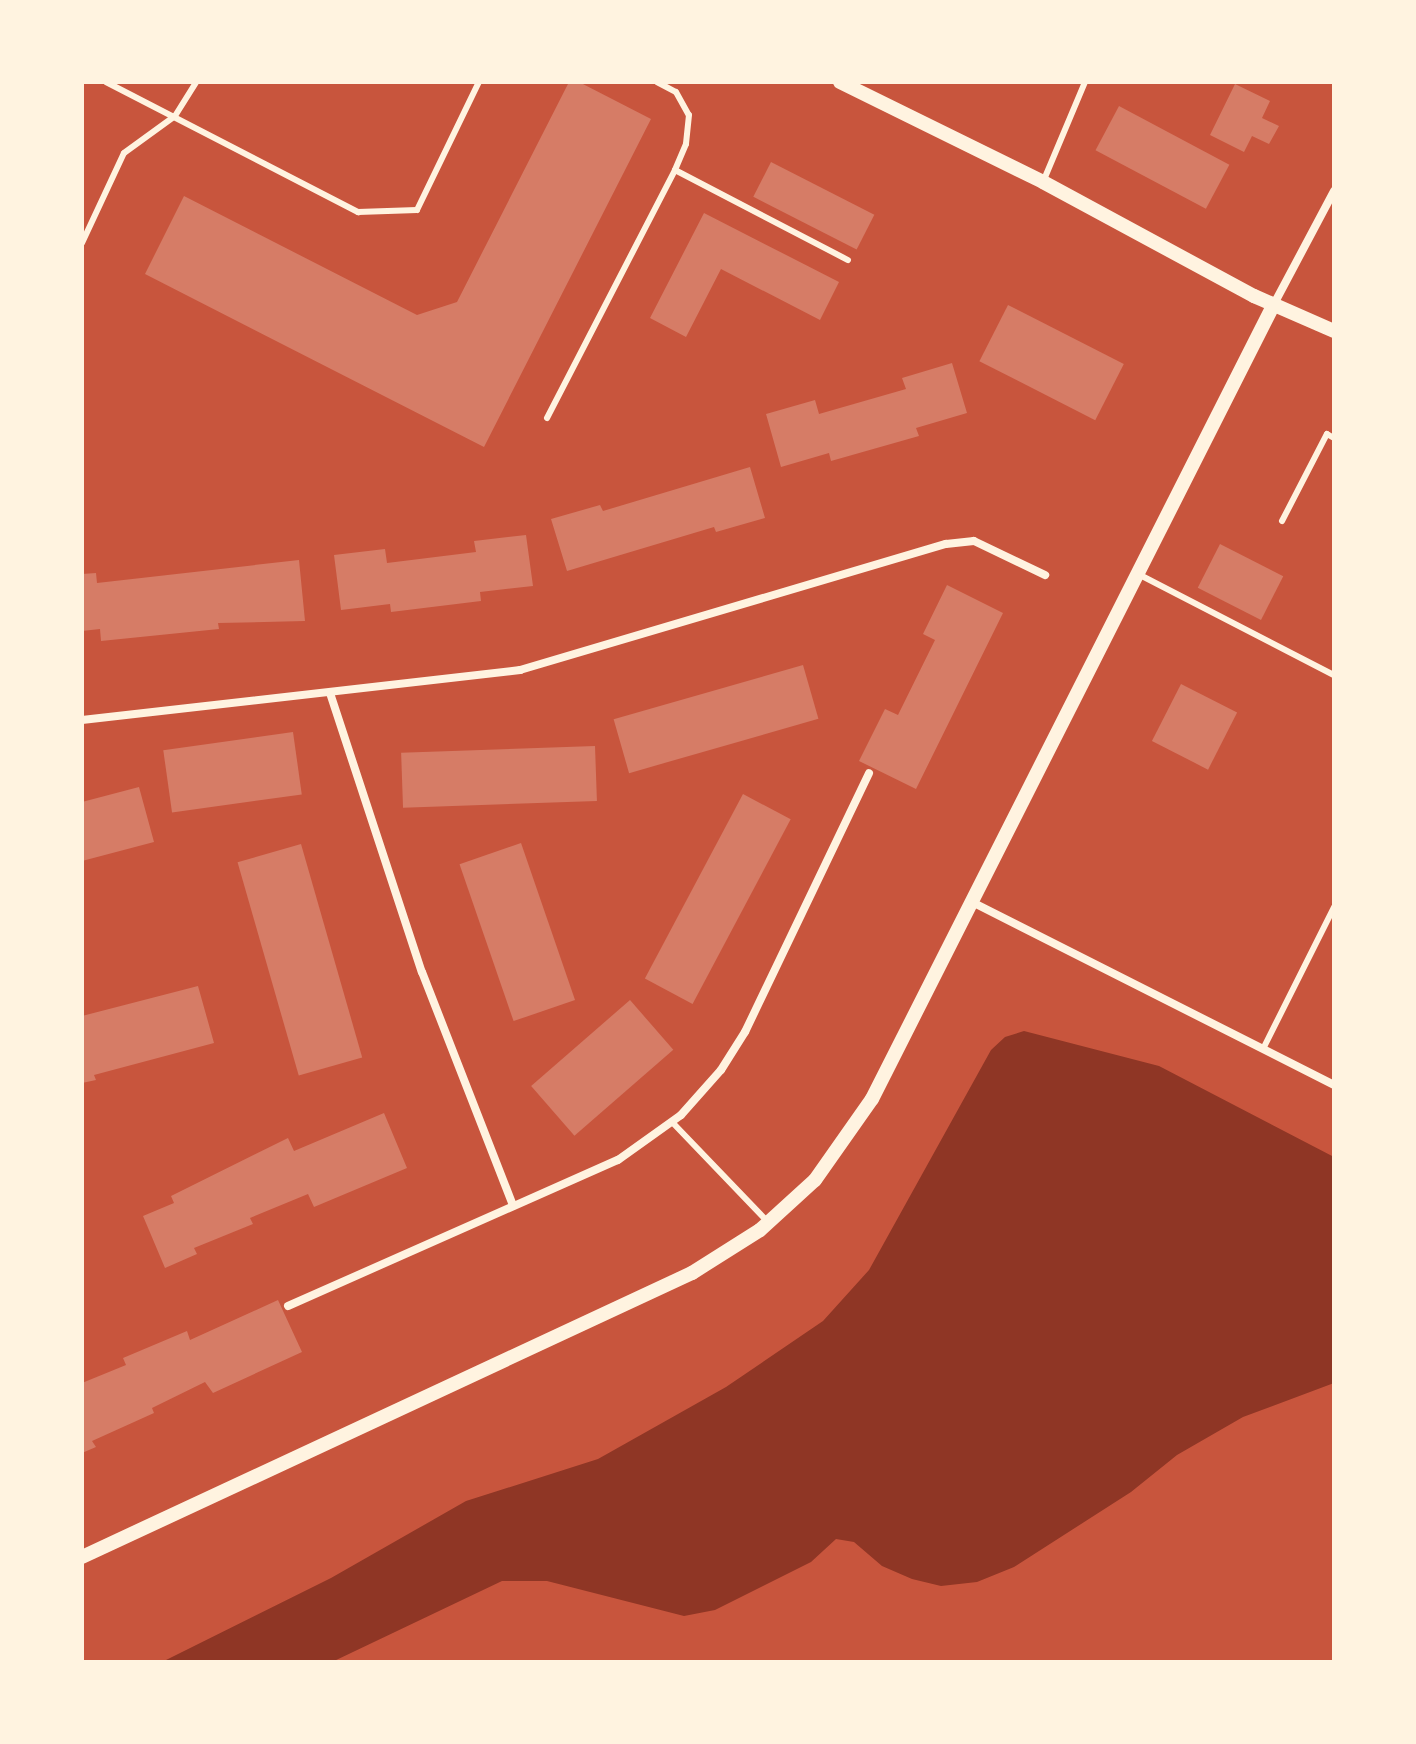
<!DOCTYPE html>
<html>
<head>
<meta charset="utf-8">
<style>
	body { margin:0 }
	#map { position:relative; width:1416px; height:1744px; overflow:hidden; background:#c8553d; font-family:Signika,sans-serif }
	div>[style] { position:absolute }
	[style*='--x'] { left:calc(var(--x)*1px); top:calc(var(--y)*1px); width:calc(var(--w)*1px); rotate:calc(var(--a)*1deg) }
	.water>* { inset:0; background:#8f3625 }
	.building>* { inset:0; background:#d67c66; transform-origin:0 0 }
	.service>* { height:6px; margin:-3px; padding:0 3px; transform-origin:3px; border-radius:3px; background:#fff3e0 }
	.minor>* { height:8px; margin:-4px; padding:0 4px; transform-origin:4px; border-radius:4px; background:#fff3e0 }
	.tertiary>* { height:14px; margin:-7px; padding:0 7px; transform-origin:7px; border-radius:7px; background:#fff3e0 }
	span { translate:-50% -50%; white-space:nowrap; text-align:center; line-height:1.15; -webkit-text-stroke:7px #fff3e0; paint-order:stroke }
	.frame { position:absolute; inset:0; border:84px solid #fff3e0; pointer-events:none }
</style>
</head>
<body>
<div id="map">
	<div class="water">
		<i style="clip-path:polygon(1024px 1031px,1159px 1066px,1334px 1157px,1334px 1383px,1243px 1417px,1177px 1455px,1131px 1492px,1014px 1567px,977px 1582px,941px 1586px,912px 1579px,882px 1566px,854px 1542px,836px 1539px,811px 1562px,715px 1610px,684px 1616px,547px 1581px,502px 1581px,332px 1662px,162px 1662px,331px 1578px,466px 1501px,598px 1459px,726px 1387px,823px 1321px,869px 1270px,991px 1050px,1005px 1037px)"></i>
	</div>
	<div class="building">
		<i style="clip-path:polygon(569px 82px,579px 82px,651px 119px,484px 447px,145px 274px,184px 196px,417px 315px,457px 302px)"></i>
		<i style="clip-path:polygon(1235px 84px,1270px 101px,1262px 118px,1279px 126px,1269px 144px,1252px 136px,1244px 152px,1210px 135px)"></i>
		<i style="left:1119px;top:106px;width:125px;height:50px;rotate:28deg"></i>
		<i style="left:771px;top:162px;width:116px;height:39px;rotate:27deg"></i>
		<i style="clip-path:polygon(704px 213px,839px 282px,820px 320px,721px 269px,686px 337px,650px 318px)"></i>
		<i style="left:1008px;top:305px;width:130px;height:63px;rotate:27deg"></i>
		<i style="clip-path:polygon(952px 363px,967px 413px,916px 428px,919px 436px,831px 461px,829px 453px,781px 467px,766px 414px,815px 400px,819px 414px,906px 389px,902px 378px)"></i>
		<i style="clip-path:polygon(750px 467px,765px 518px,716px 532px,714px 527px,567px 571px,551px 519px,600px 505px,603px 511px)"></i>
		<i style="clip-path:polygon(526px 535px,533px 586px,480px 592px,481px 601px,391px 612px,390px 604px,341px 610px,334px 555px,385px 549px,387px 563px,476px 552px,474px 541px)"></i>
		<i style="left:1220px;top:544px;width:71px;height:49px;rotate:27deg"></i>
		<i style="clip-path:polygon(299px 560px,305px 621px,218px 623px,219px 629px,101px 641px,100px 629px,82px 631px,82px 574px,96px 573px,97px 583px)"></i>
		<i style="clip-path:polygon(947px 585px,1003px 613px,916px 789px,859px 761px,885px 709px,898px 715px,935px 640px,923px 634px)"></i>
		<i style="left:803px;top:665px;width:56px;height:197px;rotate:74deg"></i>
		<i style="left:1181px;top:684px;width:63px;height:64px;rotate:27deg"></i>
		<i style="left:293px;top:732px;width:63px;height:131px;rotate:82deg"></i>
		<i style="left:595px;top:746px;width:55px;height:194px;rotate:88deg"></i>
		<i style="clip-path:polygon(139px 787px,154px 842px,82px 861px,82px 802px)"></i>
		<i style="left:743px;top:794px;width:54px;height:209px;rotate:28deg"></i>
		<i style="left:521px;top:843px;width:166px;height:65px;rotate:71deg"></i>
		<i style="left:301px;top:844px;width:222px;height:66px;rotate:74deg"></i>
		<i style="clip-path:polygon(198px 986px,214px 1043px,94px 1075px,96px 1080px,82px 1083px,82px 1016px)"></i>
		<i style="left:630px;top:1000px;width:66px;height:131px;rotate:49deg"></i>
		<i style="clip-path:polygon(384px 1113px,407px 1168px,314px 1207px,308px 1194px,250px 1218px,253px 1224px,194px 1248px,197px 1254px,165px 1268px,143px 1216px,174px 1203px,171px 1196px,288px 1138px,294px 1151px)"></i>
		<i style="clip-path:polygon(278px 1300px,302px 1352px,213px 1393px,205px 1382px,152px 1408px,154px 1413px,92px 1441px,96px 1447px,82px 1453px,82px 1383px,126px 1365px,123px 1358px,187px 1331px,190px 1340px)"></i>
	</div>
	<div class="service">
		<i style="--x:106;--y:82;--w:284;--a:27.3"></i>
		<i style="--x:358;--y:212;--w:59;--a:-1.9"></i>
		<i style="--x:417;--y:210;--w:142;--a:-64.2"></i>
		<i style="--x:657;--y:82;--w:21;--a:28"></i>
		<i style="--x:676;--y:92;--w:26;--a:61"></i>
		<i style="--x:689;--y:115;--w:29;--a:96"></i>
		<i style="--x:686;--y:144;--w:28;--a:113"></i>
		<i style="--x:675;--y:170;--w:195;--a:27.5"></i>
		<i style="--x:1043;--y:182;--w:108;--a:-67.2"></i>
		<i style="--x:82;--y:243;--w:99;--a:-65"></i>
		<i style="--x:124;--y:153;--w:63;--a:-36"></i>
		<i style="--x:175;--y:116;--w:40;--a:-58"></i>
		<i style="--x:547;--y:418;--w:279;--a:-62.7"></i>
		<i style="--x:1282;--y:521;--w:98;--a:-62.7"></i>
		<i style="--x:1327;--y:434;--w:8;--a:30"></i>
		<i style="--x:1140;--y:575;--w:218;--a:27.3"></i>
		<i style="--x:1263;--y:1049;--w:159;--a:-63.4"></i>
		<i style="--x:672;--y:1122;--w:137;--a:46.2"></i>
	</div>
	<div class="minor">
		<i style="--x:1274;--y:304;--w:128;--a:-62"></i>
		<i style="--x:330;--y:693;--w:294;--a:71.8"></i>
		<i style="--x:422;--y:972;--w:251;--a:68.7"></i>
		<i style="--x:82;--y:720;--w:441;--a:-6.5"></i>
		<i style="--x:520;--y:670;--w:444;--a:-16.5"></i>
		<i style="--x:946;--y:544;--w:28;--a:-6"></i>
		<i style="--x:974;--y:541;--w:79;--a:25.6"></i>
		<i style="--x:972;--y:902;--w:406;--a:26.8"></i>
		<i style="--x:288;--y:1306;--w:361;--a:-23.9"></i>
		<i style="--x:618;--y:1160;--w:77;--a:-35.5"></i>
		<i style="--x:681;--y:1115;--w:60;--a:-48.4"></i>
		<i style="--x:721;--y:1070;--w:45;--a:-57.7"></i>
		<i style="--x:745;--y:1032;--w:287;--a:-64.4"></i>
	</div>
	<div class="tertiary">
		<i style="--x:840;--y:82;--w:226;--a:26.2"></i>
		<i style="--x:1043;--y:182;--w:240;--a:28.4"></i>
		<i style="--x:1254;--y:296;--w:87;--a:23.6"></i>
		<i style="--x:82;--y:1557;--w:673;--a:-24.97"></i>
		<i style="--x:692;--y:1273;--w:80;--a:-32.3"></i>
		<i style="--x:760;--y:1230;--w:74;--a:-42.3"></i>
		<i style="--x:815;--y:1180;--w:99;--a:-54.9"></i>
		<i style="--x:872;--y:1099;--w:891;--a:-63.18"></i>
	</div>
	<div class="frame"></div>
</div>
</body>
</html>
